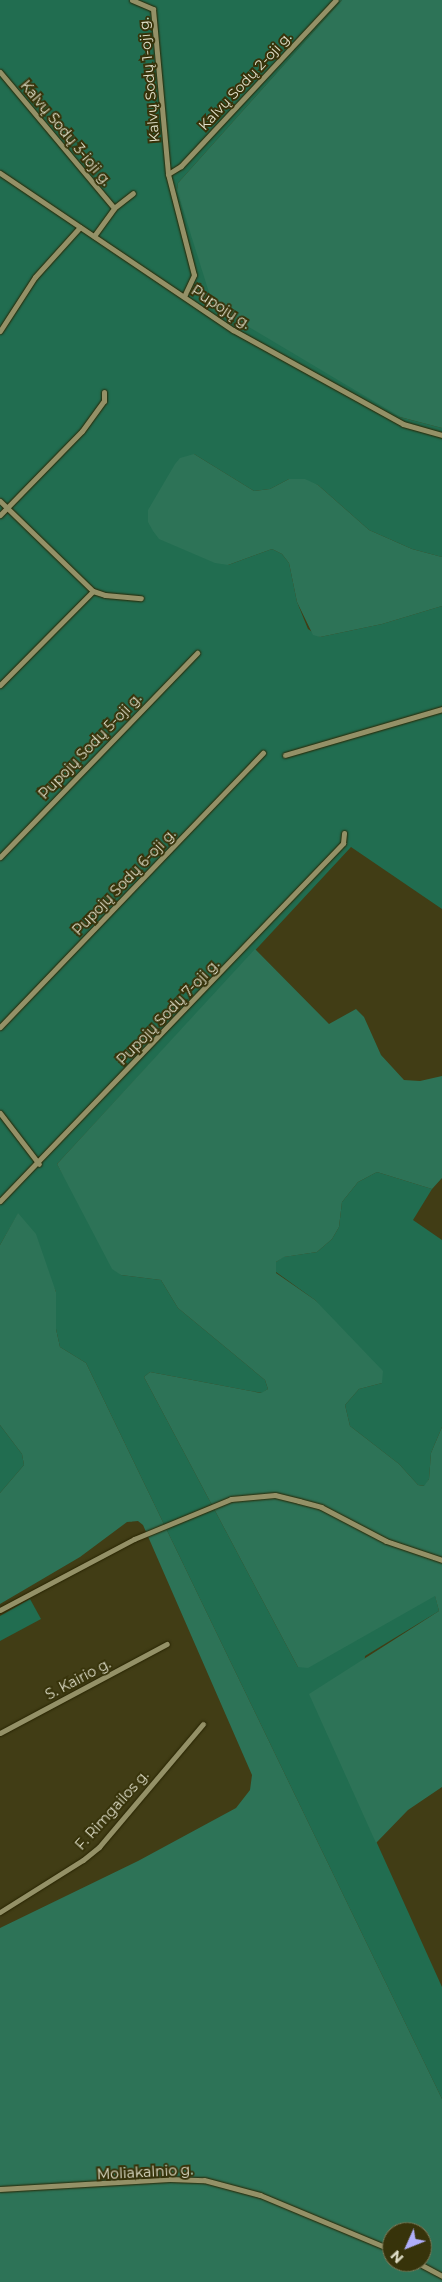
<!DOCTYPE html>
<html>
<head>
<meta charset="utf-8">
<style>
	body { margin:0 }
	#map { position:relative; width:442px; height:2282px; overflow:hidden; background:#413d15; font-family:Montserrat,sans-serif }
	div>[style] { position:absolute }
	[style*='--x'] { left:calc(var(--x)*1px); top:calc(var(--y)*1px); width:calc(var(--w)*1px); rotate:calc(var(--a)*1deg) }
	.green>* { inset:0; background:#216d50 }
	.forest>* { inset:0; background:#2d7357 }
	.roads { filter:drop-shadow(0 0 1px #282400) drop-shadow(0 0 1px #282400) }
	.street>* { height:5px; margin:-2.5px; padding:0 2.5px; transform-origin:2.5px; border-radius:2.5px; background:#949167 }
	span { translate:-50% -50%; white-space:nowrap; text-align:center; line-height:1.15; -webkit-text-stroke:4px #37330a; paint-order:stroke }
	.street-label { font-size:14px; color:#e2e1cb }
	.north { position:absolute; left:382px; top:2222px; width:50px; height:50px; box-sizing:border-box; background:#37330a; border:1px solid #7b7957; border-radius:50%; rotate:226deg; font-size:14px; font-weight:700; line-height:20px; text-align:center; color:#e2e1cb }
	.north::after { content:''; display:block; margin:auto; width:18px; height:22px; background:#afaefa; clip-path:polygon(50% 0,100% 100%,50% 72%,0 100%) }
</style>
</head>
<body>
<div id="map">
	<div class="green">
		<i style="clip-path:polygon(0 0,342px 0,178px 183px,177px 190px,400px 417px,442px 428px,442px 557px,412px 549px,369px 530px,318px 485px,289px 479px,270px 489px,254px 491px,194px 454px,228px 565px,272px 549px,282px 554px,289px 563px,297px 602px,308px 629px,320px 637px,382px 624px,442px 606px,442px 909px,351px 847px,57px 1164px,121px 1275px,161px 1280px,178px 1308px,265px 1380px,268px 1389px,262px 1393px,150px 1372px,144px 1377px,298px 1667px,435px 1595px,439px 1611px,365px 1656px,353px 1790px,442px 1987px,442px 2099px,86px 1363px,60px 1347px,56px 1329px,56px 1292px,18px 1214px,0 1245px)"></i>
		<i style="clip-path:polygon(377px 1172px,432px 1189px,413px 1220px,442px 1240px,442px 1427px,431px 1453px,429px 1479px,425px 1486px,418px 1485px,399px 1464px,350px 1426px,345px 1405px,359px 1389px,382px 1383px,315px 1300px,276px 1272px,276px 1262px,283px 1257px,317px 1252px,332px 1239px,339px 1227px,342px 1202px,358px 1182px)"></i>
		<i style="clip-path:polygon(0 1425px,22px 1454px,24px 1465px,0 1493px)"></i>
		<i style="clip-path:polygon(30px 1599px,41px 1619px,0 1641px,0 1616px)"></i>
	</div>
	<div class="forest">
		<i style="clip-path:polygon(342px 0,442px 0,442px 428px,400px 417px,232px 317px,211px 299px,177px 190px,178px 183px)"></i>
		<i style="clip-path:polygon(194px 454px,254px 491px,270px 489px,289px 479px,305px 479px,318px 485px,369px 530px,412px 549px,442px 557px,442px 606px,382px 624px,320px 637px,313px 635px,297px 602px,289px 563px,282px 554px,272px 549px,228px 565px,215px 563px,159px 539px,153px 531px,148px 522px,148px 510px,175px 464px,180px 458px)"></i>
		<i style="clip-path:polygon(255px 949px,329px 1024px,356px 1009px,364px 1017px,381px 1055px,404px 1080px,420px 1081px,442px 1076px,442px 1178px,432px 1189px,377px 1172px,358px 1182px,342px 1202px,339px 1227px,332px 1239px,317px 1252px,284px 1257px,276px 1262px,276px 1273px,315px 1300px,383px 1371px,382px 1383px,359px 1389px,345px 1405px,350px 1426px,399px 1464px,418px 1485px,424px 1486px,429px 1479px,431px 1453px,442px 1427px,442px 1787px,408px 1810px,376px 1843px,309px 1694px,439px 1611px,435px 1596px,308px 1668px,298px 1667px,144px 1377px,150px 1372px,261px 1393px,268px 1389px,265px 1380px,178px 1308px,161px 1280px,121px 1275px,112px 1269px,57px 1164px)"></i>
		<i style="clip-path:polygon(evenodd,18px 1213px,36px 1234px,56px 1292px,56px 1329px,60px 1347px,86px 1363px,442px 2099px,442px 2282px,0 2282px,0 1928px,138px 1861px,236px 1808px,250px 1790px,252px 1775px,143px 1525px,138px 1521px,127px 1522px,80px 1557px,0 1604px,0 1493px,24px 1465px,22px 1454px,0 1425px,0 1245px,18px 1213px,392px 2232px,422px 2232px,422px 2262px,392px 2262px,392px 2232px)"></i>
	</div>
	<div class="roads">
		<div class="street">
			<i style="--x:132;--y:0;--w:23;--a:23"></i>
			<i style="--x:153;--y:9;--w:166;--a:84.8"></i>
			<i style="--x:168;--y:174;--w:104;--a:75.6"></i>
			<i style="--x:194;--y:275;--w:23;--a:115"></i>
			<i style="--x:0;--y:72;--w:177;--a:50"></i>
			<i style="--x:0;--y:173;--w:281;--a:34"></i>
			<i style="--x:233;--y:330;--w:194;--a:28.9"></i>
			<i style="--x:403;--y:424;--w:41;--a:15.8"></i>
			<i style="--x:168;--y:174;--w:15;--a:-32"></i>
			<i style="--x:181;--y:166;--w:227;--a:-47"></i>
			<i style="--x:94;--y:236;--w:34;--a:-54"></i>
			<i style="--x:114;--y:208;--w:24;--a:-38"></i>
			<i style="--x:0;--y:331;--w:64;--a:-57.1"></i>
			<i style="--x:35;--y:277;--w:67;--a:-48"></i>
			<i style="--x:0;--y:501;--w:129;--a:44.1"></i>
			<i style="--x:93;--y:591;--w:13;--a:18"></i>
			<i style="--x:105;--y:595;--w:36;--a:5"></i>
			<i style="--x:0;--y:515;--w:117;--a:-45.7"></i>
			<i style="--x:82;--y:431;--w:37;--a:-54"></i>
			<i style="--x:104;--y:401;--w:9;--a:-90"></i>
			<i style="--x:0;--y:685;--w:132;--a:-45.3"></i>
			<i style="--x:285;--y:755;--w:164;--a:-16.3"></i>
			<i style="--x:0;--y:857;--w:284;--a:-46"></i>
			<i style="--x:0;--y:1027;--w:380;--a:-46.2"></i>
			<i style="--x:0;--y:1113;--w:64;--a:52.6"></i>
			<i style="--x:0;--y:1201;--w:496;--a:-46.2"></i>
			<i style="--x:343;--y:843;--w:10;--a:-84"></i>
			<i style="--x:0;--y:1610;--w:152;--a:-27.9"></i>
			<i style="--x:134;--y:1539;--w:105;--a:-22.4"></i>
			<i style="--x:231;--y:1499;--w:44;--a:-5.2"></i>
			<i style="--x:275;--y:1495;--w:25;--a:14"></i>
			<i style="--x:299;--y:1501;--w:23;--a:15"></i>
			<i style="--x:321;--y:1507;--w:73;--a:27.6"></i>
			<i style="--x:386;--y:1541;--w:59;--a:18.7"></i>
			<i style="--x:0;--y:1733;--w:189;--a:-28.1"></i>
			<i style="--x:0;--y:1912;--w:98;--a:-32.1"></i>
			<i style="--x:83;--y:1860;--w:21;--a:-39"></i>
			<i style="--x:99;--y:1847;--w:161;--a:-49.8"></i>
			<i style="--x:0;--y:2189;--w:170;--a:-3.4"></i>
			<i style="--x:170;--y:2179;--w:34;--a:2"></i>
			<i style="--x:204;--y:2180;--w:58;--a:15"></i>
			<i style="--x:260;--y:2195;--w:143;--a:22.6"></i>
			<i style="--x:416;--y:2262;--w:30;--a:28"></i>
		</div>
	</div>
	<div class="street-label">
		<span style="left:149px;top:80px;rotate:-95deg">Kalvų Sodų 1-oji g.</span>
		<span style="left:245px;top:81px;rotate:-47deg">Kalvų Sodų 2-oji g.</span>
		<span style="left:66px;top:133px;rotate:50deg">Kalvų Sodų 3-ioji g.</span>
		<span style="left:221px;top:307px;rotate:33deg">Pupojų g.</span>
		<span style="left:90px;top:746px;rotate:-46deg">Pupojų Sodų 5-oji g.</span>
		<span style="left:124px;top:882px;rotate:-46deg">Pupojų Sodų 6-oji g.</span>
		<span style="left:168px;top:1012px;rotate:-46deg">Pupojų Sodų 7-oji g.</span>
		<span style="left:78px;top:1679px;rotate:-28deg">S. Kairio g.</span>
		<span style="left:112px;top:1810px;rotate:-48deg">F. Rimgailos g.</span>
		<span style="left:145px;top:2172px;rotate:-3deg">Moliakalnio g.</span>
	</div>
	<div class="north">N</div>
</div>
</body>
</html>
